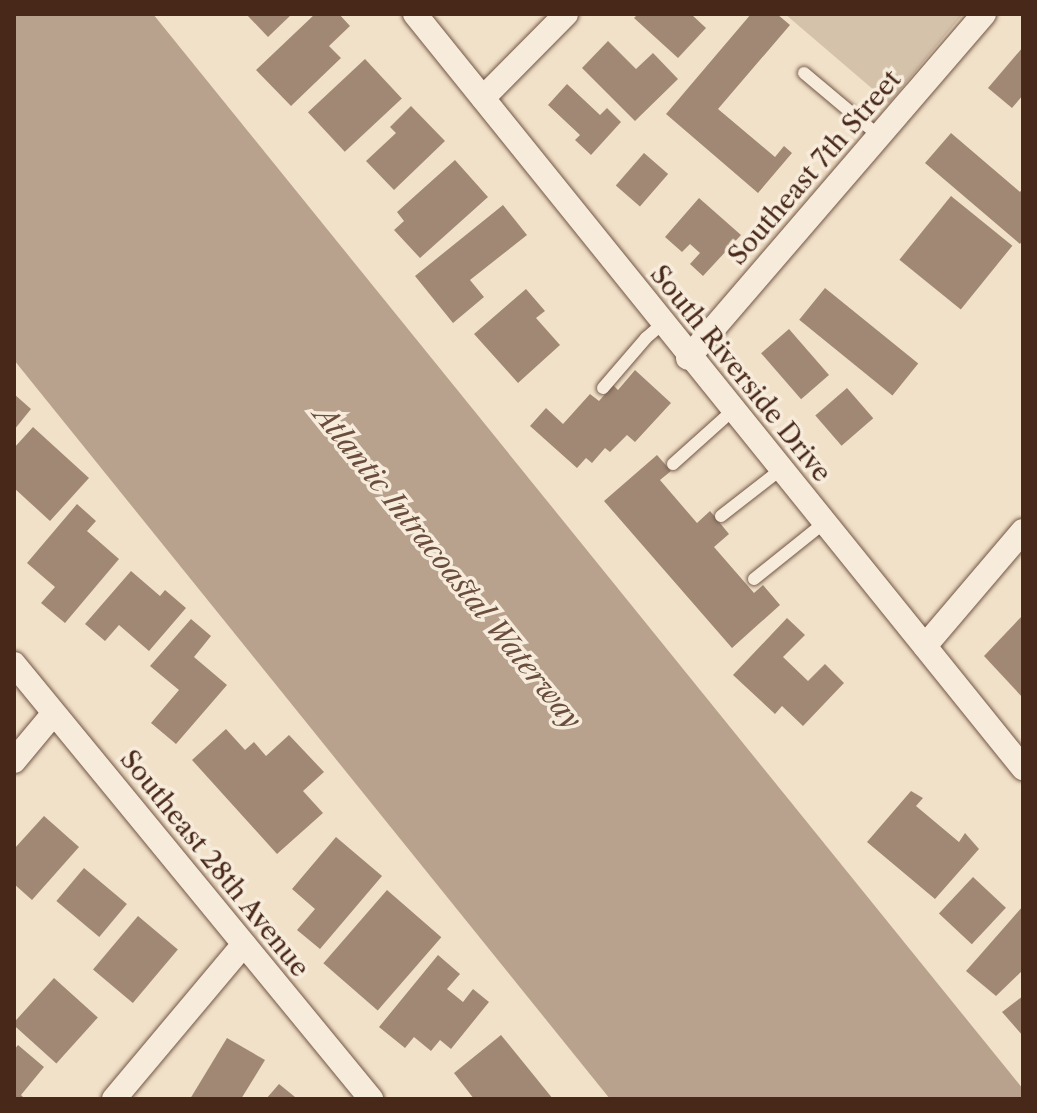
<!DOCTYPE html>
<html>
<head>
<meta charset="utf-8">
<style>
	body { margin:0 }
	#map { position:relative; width:1037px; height:1113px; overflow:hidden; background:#f2e1c9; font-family:"Libre Caslon Text",serif }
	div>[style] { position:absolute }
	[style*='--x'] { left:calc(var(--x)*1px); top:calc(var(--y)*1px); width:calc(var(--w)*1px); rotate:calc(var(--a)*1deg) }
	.green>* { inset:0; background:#d5c2ab }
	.water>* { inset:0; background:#b8a28d }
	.building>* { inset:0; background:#a08875; transform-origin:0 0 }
	.roads { filter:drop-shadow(0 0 2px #725645) drop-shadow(0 0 2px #725645) }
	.service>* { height:12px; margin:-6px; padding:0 6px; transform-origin:6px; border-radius:6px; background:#f7ecdc }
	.minor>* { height:24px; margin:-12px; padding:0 12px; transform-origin:12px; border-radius:12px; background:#f7ecdc }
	span { translate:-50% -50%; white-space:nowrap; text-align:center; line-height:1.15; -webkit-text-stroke:7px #f7ecdc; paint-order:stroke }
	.street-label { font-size:26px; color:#482819 }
	.water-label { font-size:28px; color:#6a4d3c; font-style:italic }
	.frame { position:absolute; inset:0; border:16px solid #482819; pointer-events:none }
</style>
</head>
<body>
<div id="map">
	<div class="green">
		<i style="clip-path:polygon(785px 14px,963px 14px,889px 103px)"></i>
	</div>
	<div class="water">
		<i style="clip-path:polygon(14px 14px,153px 14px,1023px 1089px,1023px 1099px,610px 1099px,14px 360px)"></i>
	</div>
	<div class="building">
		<i style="clip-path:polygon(246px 14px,292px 14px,268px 37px)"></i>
		<i style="clip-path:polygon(315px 14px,339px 14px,350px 26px,329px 46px,341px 58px,291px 106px,256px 70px)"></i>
		<i style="clip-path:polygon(638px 14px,691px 14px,706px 28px,678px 58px,634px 18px)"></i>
		<i style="clip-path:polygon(751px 14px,777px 14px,790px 25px,718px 109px,775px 157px,784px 146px,792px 153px,758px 193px,666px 114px)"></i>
		<i style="clip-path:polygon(608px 41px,636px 69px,653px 53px,678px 79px,635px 121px,582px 68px)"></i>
		<i style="clip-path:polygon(1023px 47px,1023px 95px,1012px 108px,988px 88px)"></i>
		<i style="left:365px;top:59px;width:54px;height:78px;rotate:47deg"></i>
		<i style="clip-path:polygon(567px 84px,600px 115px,607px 108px,621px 122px,591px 155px,575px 140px,580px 135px,548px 105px)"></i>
		<i style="clip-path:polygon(411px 106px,445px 141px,394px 190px,366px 161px,396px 133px,390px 127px)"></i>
		<i style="clip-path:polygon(951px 133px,1020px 192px,1023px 188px,1023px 240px,1020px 244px,925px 163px)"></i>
		<i style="left:644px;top:153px;width:32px;height:43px;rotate:41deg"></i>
		<i style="clip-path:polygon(455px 160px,488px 197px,420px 258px,394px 230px,404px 221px,397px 212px)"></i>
		<i style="left:951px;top:196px;width:79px;height:82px;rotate:39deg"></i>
		<i style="clip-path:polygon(699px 198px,741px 235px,703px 276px,690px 264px,700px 253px,690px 244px,682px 252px,665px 237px)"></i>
		<i style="clip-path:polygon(503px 205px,527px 235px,470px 280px,484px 297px,453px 323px,415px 276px)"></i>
		<i style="left:825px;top:288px;width:120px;height:41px;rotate:39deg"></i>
		<i style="clip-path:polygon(526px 289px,545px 311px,536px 318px,560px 345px,518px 383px,474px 334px)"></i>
		<i style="left:789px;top:329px;width:61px;height:37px;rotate:49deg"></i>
		<i style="clip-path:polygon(635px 370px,671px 403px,635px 442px,627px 435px,610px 452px,605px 448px,592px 463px,586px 458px,577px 468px,530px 426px,546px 408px,563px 424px,590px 394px,599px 401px,613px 385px,618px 390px)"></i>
		<i style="left:847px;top:388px;width:40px;height:42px;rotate:49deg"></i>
		<i style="clip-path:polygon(14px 394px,31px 409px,14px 430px)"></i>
		<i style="clip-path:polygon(33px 427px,89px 478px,50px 521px,14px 488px,14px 448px)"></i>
		<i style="clip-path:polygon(657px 455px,671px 471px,660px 480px,697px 523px,710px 511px,729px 534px,714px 547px,754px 593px,763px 585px,780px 605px,732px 648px,604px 501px)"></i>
		<i style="clip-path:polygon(77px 504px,96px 521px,87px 531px,119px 559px,65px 623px,41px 603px,55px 587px,27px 563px)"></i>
		<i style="clip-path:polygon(131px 571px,160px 596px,165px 590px,186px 608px,149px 651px,119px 625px,105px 641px,85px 624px)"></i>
		<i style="clip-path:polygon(1023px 615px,1023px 698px,984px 656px)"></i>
		<i style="clip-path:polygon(787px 618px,805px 635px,783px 657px,808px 681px,825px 664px,844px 683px,803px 726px,782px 706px,775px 714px,733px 675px)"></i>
		<i style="clip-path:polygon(191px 619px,211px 636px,194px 657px,227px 685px,176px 744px,151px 723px,179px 690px,150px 666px)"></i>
		<i style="clip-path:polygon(226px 729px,245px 750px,254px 742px,266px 756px,289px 735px,324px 772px,303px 791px,323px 813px,277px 854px,192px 760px)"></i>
		<i style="clip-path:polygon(911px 791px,923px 798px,916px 806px,959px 842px,965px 833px,979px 849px,935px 899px,867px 842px)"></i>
		<i style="clip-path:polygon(44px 816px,79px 847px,32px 900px,14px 884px,14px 849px)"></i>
		<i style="clip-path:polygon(336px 837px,382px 876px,320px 949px,297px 930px,315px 909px,292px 889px)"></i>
		<i style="left:84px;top:868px;width:56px;height:43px;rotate:40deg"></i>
		<i style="left:973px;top:877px;width:45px;height:50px;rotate:43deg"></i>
		<i style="left:387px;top:890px;width:72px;height:97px;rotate:41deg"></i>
		<i style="clip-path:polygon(1023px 906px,1023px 970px,996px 996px,966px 971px)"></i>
		<i style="left:138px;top:916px;width:52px;height:70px;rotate:40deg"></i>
		<i style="clip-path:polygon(438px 955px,460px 974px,447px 989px,463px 1002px,473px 989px,489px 1002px,451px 1049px,440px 1040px,431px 1051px,414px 1037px,405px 1048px,379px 1027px)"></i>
		<i style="left:54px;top:978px;width:59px;height:62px;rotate:42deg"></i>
		<i style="clip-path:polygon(1023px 996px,1023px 1036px,1002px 1012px)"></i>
		<i style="clip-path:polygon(501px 1035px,553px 1099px,474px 1099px,454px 1073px)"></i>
		<i style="clip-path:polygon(227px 1038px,265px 1060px,241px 1099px,190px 1099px)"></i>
		<i style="clip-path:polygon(18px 1045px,44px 1067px,21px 1095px,25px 1099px,14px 1099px,14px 1050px)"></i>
		<i style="clip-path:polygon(279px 1084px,295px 1097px,294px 1099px,266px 1099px)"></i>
	</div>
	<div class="roads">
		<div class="service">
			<i style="--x:804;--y:73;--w:98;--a:40"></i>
			<i style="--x:603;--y:388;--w:66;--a:-49.3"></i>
			<i style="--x:646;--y:338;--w:21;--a:-41"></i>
			<i style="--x:673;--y:464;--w:79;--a:-41.9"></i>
			<i style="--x:721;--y:516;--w:75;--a:-37.9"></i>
			<i style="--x:754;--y:579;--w:90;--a:-38.7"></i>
		</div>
		<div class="minor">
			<i style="--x:415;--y:14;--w:969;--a:51.12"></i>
			<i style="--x:483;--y:98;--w:118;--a:-45.3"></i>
			<i style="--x:688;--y:358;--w:454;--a:-49.3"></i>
			<i style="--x:925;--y:646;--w:151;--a:-49.6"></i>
			<i style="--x:14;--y:664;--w:563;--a:50.62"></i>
			<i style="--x:14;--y:761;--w:62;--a:-50.2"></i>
			<i style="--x:114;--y:1099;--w:202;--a:-50"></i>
		</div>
	</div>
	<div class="street-label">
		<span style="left:815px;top:168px;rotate:-49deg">Southeast 7th Street</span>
		<span style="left:740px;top:374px;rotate:51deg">South Riverside Drive</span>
		<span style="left:214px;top:864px;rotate:51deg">Southeast 28th Avenue</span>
	</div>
	<div class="water-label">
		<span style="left:448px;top:567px;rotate:51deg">Atlantic Intracoastal Waterway</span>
	</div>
	<div class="frame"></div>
</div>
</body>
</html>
